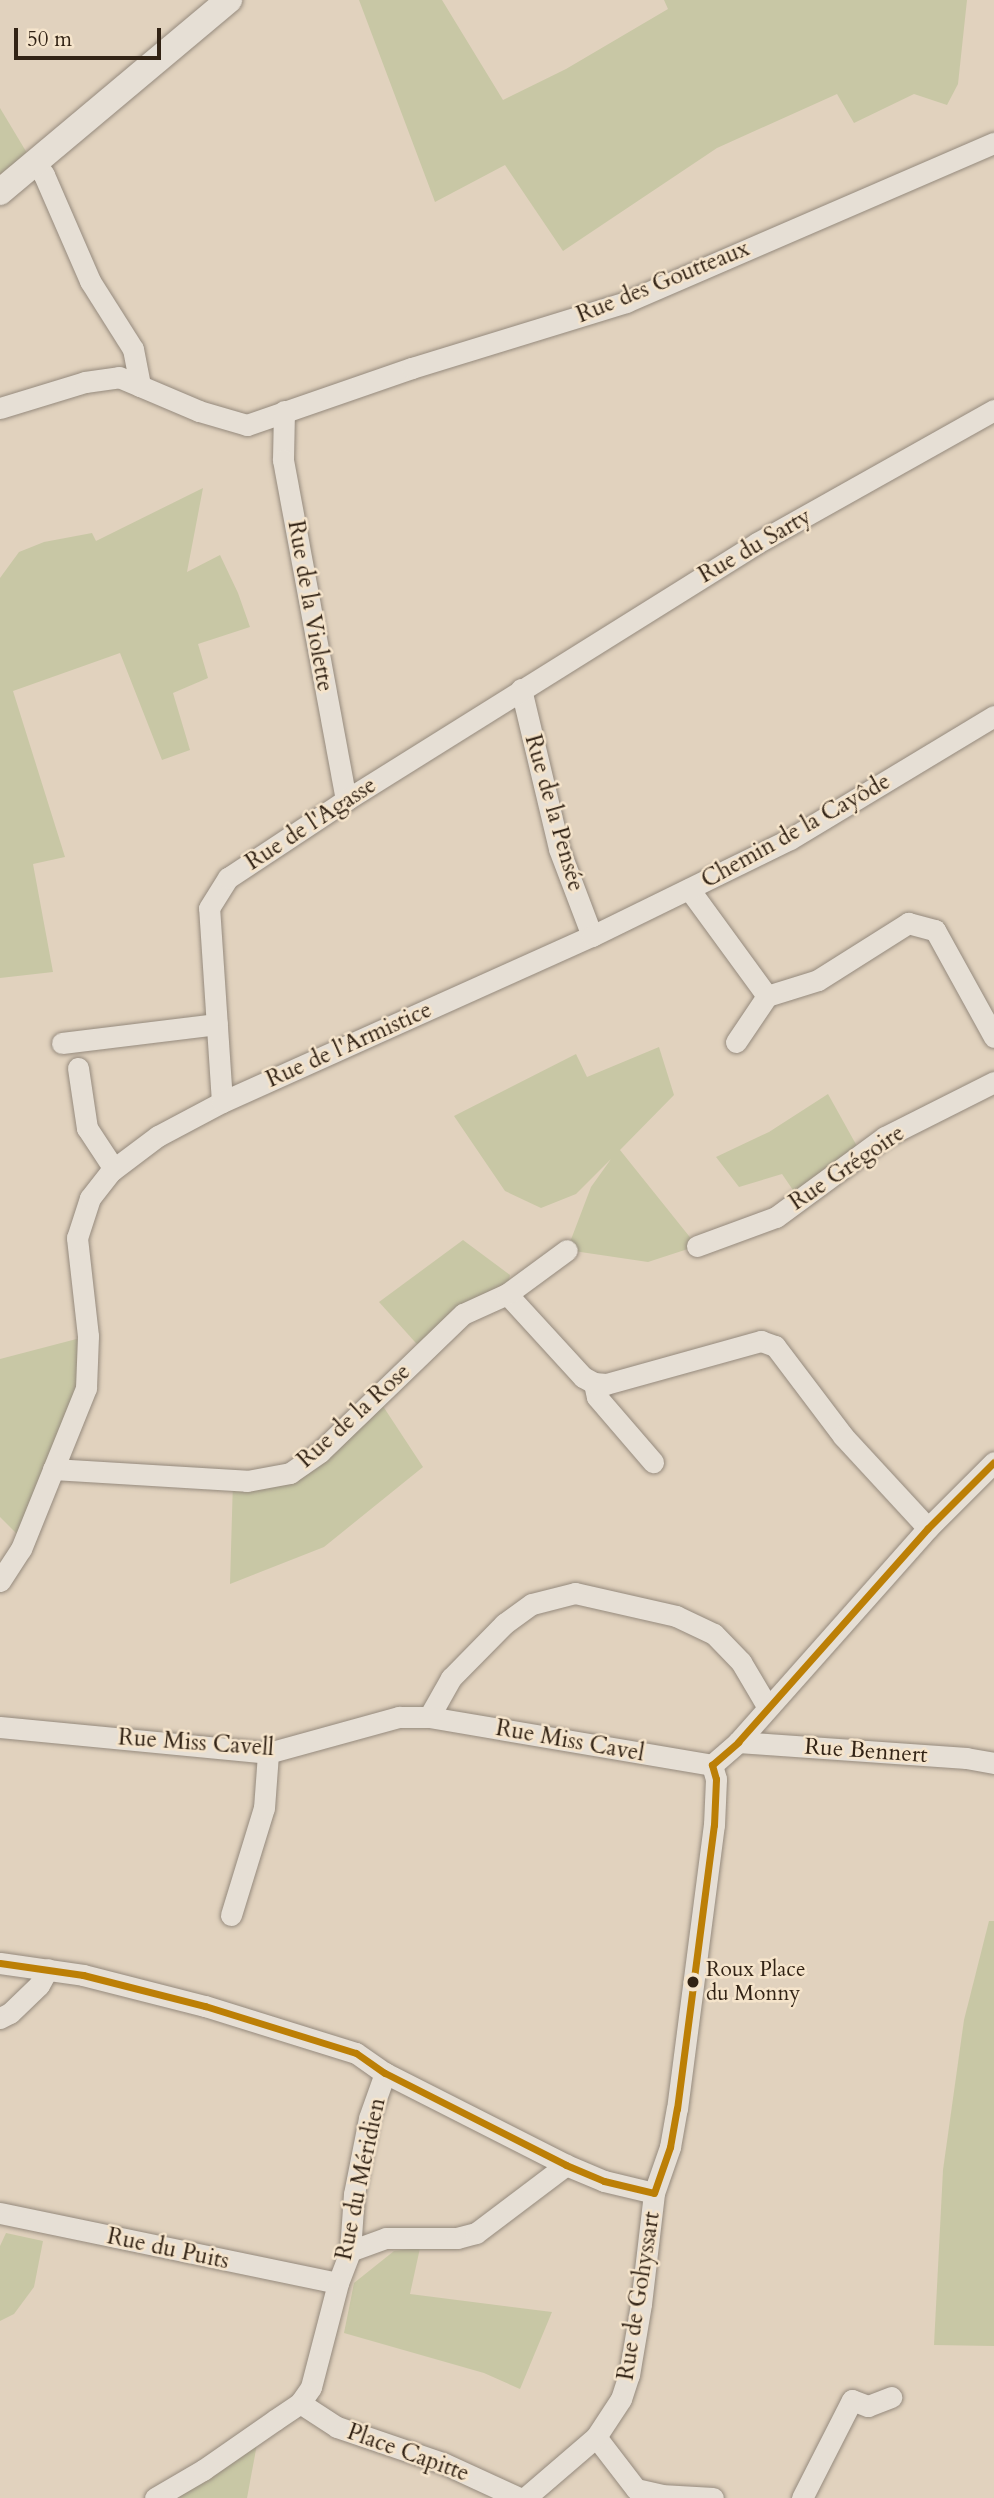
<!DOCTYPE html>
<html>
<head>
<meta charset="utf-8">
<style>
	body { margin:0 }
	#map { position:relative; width:994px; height:2498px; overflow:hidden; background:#e1d2be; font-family:Cardo,serif }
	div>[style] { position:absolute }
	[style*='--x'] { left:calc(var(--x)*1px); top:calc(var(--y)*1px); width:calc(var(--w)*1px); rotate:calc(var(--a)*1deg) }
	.green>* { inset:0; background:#c8c7a5 }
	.roads { filter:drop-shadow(0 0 2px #958a7d) drop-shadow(0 0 2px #958a7d) }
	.minor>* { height:21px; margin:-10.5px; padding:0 10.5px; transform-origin:10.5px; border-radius:10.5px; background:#e6dfd5 }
	.tertiary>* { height:26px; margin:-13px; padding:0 13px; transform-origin:13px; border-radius:13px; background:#e6dfd5 }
	.bus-1>* { height:7px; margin:-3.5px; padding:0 3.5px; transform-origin:3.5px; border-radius:3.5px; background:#bc7f06 }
	.dots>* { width:19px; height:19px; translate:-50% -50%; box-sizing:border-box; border:4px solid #f5e4cb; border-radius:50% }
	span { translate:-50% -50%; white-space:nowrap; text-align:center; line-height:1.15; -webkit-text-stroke:5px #f5e4cb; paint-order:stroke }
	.bus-label { font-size:21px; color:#322315 }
	.left { translate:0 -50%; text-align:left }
	.street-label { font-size:23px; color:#322315 }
	.scale { position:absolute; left:14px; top:28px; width:147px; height:32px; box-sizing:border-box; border:4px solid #322315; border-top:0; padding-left:9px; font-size:21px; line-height:24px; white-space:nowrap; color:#322315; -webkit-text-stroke:5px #f5e4cb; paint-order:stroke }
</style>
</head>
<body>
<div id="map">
	<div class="green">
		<i style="clip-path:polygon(359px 0,442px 0,503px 100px,566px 69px,668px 9px,664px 0,967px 0,958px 84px,947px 105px,914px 94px,854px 123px,837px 94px,717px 148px,563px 251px,505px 165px,435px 202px)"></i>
		<i style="clip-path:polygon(0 108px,27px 153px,0 180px)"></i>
		<i style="clip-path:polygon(203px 488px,187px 572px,220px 555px,238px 593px,250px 627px,198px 644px,208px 678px,173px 693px,190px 750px,162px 760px,120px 653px,13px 691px,65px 857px,33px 864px,53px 972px,0 978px,0 578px,19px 552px,44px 542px,92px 533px,96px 541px)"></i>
		<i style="clip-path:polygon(659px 1047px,674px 1095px,620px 1150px,697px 1246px,648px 1262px,567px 1250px,591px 1187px,611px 1159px,576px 1194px,541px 1208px,505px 1191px,454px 1116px,576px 1054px,587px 1077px)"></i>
		<i style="clip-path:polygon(828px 1094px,858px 1148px,795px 1193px,782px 1174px,739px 1187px,716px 1157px,769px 1132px)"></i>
		<i style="clip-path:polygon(463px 1240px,510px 1275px,507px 1294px,424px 1352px,379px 1302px)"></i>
		<i style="clip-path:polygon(88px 1336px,86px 1388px,24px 1541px,0 1517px,0 1359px)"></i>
		<i style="clip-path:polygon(377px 1397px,423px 1467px,324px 1547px,230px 1584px,233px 1480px,307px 1461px)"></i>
		<i style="clip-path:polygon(989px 1921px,994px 1921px,994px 2346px,934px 2345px,943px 2170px,964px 2020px)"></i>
		<i style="clip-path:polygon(6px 2233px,43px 2241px,34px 2287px,14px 2314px,0 2321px,0 2246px)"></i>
		<i style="clip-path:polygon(420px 2248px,410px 2294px,552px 2312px,520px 2389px,484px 2373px,344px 2333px,354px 2283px,394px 2251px)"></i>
		<i style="clip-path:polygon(257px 2444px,247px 2498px,157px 2498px)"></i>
	</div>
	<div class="roads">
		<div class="minor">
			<i style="--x:34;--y:161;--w:17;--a:54"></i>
			<i style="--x:44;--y:175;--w:116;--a:66.5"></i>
			<i style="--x:90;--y:281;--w:80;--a:57.7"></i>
			<i style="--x:133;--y:349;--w:38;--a:79"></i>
			<i style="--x:0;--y:408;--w:89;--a:-17"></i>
			<i style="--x:85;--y:382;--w:34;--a:-8"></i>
			<i style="--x:119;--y:377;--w:87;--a:23"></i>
			<i style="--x:199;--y:411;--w:50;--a:16.3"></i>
			<i style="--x:247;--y:425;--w:175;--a:-19.1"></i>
			<i style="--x:412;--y:368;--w:224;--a:-17.1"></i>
			<i style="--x:626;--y:302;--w:401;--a:-23.4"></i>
			<i style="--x:284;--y:411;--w:49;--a:91.2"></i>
			<i style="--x:283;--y:460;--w:346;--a:79.5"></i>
			<i style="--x:521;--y:689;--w:164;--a:76.6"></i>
			<i style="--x:559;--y:849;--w:93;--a:69.2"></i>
			<i style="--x:689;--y:889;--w:132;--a:53.9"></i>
			<i style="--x:767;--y:996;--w:53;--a:-17.4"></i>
			<i style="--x:818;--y:980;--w:107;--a:-32.3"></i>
			<i style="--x:908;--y:923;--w:28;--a:15"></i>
			<i style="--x:935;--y:930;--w:122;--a:61.1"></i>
			<i style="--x:736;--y:1042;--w:55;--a:-56"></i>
			<i style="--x:62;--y:1043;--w:156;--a:-7"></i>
			<i style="--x:78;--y:1068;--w:61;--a:81.5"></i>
			<i style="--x:87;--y:1128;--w:49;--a:56.6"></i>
			<i style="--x:222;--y:1102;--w:194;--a:-93.8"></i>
			<i style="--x:209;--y:908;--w:36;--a:-58"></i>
			<i style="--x:228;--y:878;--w:141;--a:-33.5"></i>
			<i style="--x:346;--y:800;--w:485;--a:-32"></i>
			<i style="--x:757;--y:543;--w:272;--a:-29.3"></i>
			<i style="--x:697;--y:1246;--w:84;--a:-20.2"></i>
			<i style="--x:776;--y:1217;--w:135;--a:-36.3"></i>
			<i style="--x:885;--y:1137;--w:122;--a:-26.8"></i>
			<i style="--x:507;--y:1294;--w:113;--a:47.5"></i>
			<i style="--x:583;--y:1377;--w:13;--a:29"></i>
			<i style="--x:594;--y:1383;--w:14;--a:78"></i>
			<i style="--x:597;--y:1397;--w:86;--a:49.3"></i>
			<i style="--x:594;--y:1383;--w:12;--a:5"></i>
			<i style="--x:606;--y:1384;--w:161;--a:-15.5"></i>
			<i style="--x:761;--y:1341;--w:15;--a:20"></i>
			<i style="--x:775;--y:1346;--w:113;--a:52.9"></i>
			<i style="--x:843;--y:1436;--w:125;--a:47.3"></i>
			<i style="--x:53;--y:1469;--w:194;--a:3.5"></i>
			<i style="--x:247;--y:1481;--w:44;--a:-10.5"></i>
			<i style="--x:290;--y:1473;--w:37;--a:-35"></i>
			<i style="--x:320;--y:1452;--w:199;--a:-44"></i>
			<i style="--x:463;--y:1314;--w:48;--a:-24.4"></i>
			<i style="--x:507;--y:1294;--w:74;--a:-36.3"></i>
			<i style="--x:0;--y:1581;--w:38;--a:-57"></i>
			<i style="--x:21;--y:1549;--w:174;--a:-68"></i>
			<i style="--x:86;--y:1388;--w:52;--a:-87.8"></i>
			<i style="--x:88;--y:1336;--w:99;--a:-96.4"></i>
			<i style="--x:77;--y:1238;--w:42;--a:-72"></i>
			<i style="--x:90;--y:1198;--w:33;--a:-52"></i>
			<i style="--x:110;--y:1172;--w:60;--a:-36.9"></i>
			<i style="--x:158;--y:1136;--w:72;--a:-28"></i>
			<i style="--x:222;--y:1102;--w:406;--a:-24.2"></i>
			<i style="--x:592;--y:936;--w:220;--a:-26.1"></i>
			<i style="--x:790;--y:839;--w:238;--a:-31.1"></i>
			<i style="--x:429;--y:1717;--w:45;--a:-60.6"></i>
			<i style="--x:451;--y:1678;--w:76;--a:-45.5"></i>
			<i style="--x:504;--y:1624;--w:34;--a:-36"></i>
			<i style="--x:532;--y:1604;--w:44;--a:-14.3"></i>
			<i style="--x:575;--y:1593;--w:104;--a:12.8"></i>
			<i style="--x:676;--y:1616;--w:42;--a:25.3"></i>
			<i style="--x:714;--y:1634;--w:39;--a:46"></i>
			<i style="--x:741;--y:1662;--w:51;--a:59.4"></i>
			<i style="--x:0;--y:1727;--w:269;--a:5.5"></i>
			<i style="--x:268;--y:1753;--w:136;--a:-15.4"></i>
			<i style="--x:399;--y:1717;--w:30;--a:0"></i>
			<i style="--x:429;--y:1717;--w:287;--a:9.6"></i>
			<i style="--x:738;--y:1742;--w:229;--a:4"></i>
			<i style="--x:966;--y:1758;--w:28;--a:10"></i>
			<i style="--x:712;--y:1765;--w:35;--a:-41"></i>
			<i style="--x:738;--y:1742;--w:286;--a:-48.4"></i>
			<i style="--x:928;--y:1528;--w:93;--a:-45"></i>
			<i style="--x:231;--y:1915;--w:112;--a:-72.9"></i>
			<i style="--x:264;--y:1808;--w:55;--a:-85.8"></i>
			<i style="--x:0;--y:1963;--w:84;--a:8.2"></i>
			<i style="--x:83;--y:1975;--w:126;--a:14.3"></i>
			<i style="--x:205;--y:2006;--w:158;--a:17.3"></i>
			<i style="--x:356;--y:2053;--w:35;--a:35"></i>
			<i style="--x:385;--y:2073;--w:203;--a:26.9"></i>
			<i style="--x:566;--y:2165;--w:41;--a:22.8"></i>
			<i style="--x:604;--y:2181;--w:51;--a:13.5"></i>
			<i style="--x:0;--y:2018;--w:11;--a:-27"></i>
			<i style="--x:10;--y:2013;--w:40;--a:-44"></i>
			<i style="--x:39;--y:1985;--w:18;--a:-61"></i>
			<i style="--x:0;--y:2213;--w:345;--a:11.7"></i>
			<i style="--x:350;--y:2251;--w:38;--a:-20"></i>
			<i style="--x:386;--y:2238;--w:71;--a:0"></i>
			<i style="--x:457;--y:2238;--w:20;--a:-15"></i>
			<i style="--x:476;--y:2233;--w:113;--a:-37.1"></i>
			<i style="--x:300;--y:2403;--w:44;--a:33"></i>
			<i style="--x:337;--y:2427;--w:112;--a:18.8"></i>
			<i style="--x:443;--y:2463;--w:84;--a:24.7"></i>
			<i style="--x:596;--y:2437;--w:66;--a:52.4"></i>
			<i style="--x:636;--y:2489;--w:26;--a:13"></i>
			<i style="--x:661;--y:2495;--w:52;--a:3.3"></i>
			<i style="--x:155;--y:2498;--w:56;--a:-30.3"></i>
			<i style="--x:203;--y:2470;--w:88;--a:-34.8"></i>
			<i style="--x:275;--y:2420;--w:30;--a:-34"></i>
			<i style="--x:300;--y:2403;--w:19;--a:-55"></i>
			<i style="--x:311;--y:2387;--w:107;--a:-75.4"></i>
			<i style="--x:338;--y:2283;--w:34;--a:-69"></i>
			<i style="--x:350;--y:2251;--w:57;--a:-86"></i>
			<i style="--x:354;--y:2194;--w:77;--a:-78.8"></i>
			<i style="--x:369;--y:2118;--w:48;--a:-70.4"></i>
			<i style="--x:525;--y:2498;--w:94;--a:-40.7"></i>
			<i style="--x:596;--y:2437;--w:45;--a:-56.7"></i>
			<i style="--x:621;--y:2399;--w:25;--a:-72"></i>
			<i style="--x:629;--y:2375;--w:72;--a:-80.4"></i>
			<i style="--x:641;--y:2304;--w:112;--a:-83.3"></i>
			<i style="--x:654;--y:2193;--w:49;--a:-70.8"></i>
			<i style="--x:670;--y:2147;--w:39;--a:-80"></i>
			<i style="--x:677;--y:2109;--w:286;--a:-82.6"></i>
			<i style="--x:714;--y:1825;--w:46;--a:-87.5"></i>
			<i style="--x:716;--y:1779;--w:15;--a:-106"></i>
			<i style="--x:802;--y:2498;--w:110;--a:-63"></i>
			<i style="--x:852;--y:2400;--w:17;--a:21"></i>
			<i style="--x:868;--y:2406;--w:25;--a:-21"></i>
		</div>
		<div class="tertiary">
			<i style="--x:0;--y:192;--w:299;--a:-40"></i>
		</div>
	</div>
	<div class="bus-1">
		<i style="--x:712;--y:1765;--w:35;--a:-41"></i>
		<i style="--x:738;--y:1742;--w:286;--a:-48.4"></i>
		<i style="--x:928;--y:1528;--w:93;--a:-45"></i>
		<i style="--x:0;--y:1963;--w:84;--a:8.2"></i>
		<i style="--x:83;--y:1975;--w:126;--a:14.3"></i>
		<i style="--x:205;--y:2006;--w:158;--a:17.3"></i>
		<i style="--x:356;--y:2053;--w:35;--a:35"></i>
		<i style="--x:385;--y:2073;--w:203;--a:26.9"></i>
		<i style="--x:566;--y:2165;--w:41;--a:22.8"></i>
		<i style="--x:604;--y:2181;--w:51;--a:13.5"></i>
		<i style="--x:654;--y:2193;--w:49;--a:-70.8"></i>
		<i style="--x:670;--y:2147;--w:39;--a:-80"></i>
		<i style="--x:677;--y:2109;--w:286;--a:-82.6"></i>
		<i style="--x:714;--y:1825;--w:46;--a:-87.5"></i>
		<i style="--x:716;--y:1779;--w:15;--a:-106"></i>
	</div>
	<div class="dots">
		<i style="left:693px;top:1982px;background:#322315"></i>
	</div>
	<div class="bus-label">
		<span class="left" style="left:706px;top:1982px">Roux Place<br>du Monny</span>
	</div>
	<div class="street-label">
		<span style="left:663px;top:282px;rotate:-22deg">Rue des Goutteaux</span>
		<span style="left:755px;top:546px;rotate:-30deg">Rue du Sarty</span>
		<span style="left:310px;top:606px;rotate:80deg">Rue de la Violette</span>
		<span style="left:554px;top:813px;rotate:74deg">Rue de la Pensée</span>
		<span style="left:311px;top:824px;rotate:-33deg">Rue de l'Agasse</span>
		<span style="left:796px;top:831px;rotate:-29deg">Chemin de la Cayôde</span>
		<span style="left:349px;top:1045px;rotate:-24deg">Rue de l'Armistice</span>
		<span style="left:847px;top:1168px;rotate:-34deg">Rue Grégoire</span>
		<span style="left:354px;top:1416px;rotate:-42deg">Rue de la Rose</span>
		<span style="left:570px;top:1741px;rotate:10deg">Rue Miss Cavel</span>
		<span style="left:196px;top:1743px;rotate:4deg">Rue Miss Cavell</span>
		<span style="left:866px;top:1751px;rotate:4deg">Rue Bennert</span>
		<span style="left:361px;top:2179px;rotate:-78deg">Rue du Méridien</span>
		<span style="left:168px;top:2249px;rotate:12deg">Rue du Puits</span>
		<span style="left:639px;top:2296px;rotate:-81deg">Rue de Gohyssart</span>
		<span style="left:408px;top:2453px;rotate:20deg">Place Capitte</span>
	</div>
	<div class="scale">50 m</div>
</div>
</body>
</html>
